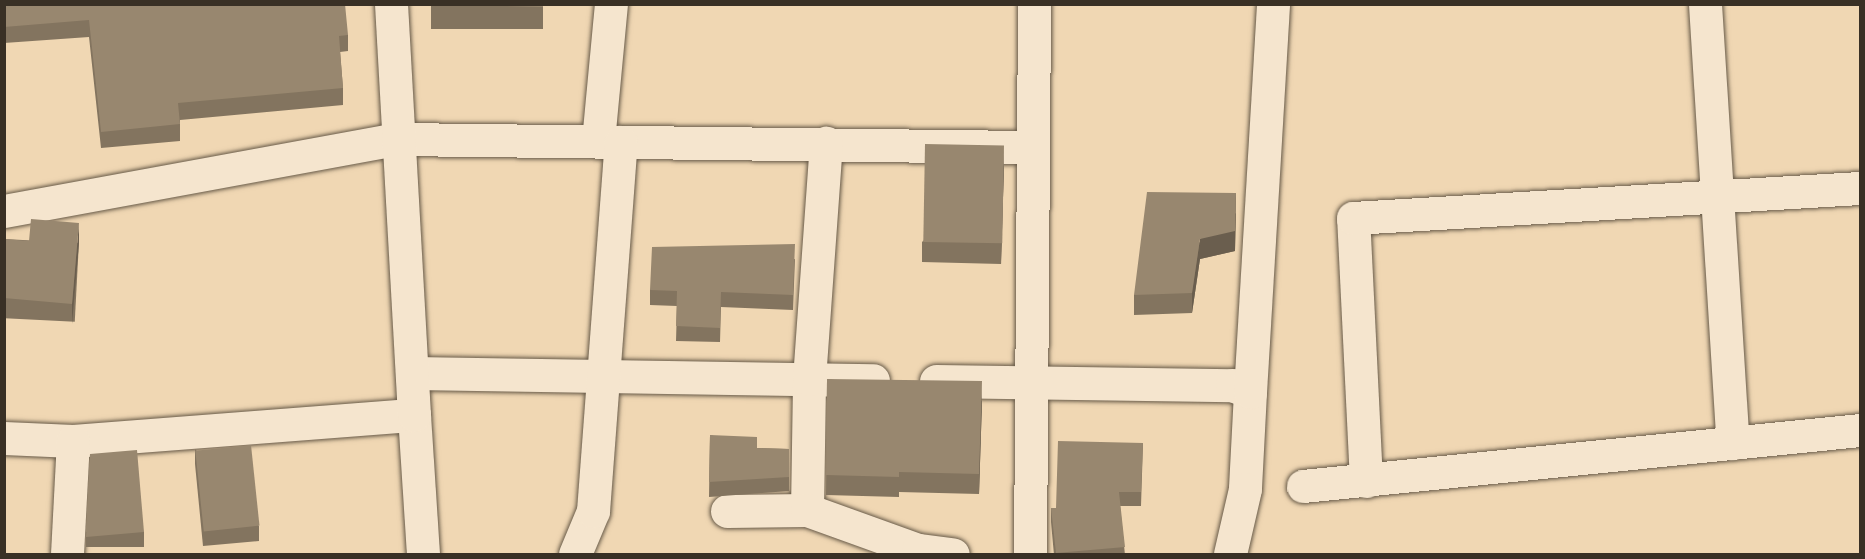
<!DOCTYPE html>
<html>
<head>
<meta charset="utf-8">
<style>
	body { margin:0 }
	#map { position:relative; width:1865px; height:559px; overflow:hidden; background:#f0d7b3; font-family:"IM FELL French Canon",serif }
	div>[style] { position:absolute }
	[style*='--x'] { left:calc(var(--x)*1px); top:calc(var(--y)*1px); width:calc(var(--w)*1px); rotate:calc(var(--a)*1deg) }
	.roads { filter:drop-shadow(0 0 2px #675a48) drop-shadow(0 0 2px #675a48) }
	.minor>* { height:33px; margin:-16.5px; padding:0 16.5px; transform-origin:16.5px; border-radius:16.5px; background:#f5e5ce }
	.wall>* { inset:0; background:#83745f; transform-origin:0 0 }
	.shaded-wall>* { inset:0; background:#6a5e4e }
	.building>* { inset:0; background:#98876f; transform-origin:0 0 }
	span { translate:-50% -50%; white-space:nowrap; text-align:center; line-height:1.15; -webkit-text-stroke:5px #f5e5ce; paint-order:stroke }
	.frame { position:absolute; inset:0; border:6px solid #393025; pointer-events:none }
</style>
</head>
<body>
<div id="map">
	<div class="roads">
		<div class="minor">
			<i style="--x:1705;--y:4;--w:440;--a:86.4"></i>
			<i style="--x:598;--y:141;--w:138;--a:-84.6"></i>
			<i style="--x:4;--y:211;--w:401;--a:-10.4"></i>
			<i style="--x:398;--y:139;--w:632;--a:0.73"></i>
			<i style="--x:413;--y:373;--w:460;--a:0.9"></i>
			<i style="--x:936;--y:381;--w:296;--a:0.8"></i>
			<i style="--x:1232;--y:385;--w:19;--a:21"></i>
			<i style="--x:1250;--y:392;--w:97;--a:93"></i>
			<i style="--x:1245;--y:489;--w:67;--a:103"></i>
			<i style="--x:1250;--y:392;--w:389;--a:-86.6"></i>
			<i style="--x:414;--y:415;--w:139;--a:86.3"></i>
			<i style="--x:4;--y:438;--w:69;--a:2.5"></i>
			<i style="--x:73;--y:441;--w:342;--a:-4.4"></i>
			<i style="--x:414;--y:415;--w:412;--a:-93.2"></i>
			<i style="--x:1366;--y:481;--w:263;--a:-92.8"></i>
			<i style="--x:1353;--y:218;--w:508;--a:-3.39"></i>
			<i style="--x:1303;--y:486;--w:560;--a:-5.74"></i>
			<i style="--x:807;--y:510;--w:131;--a:-89.1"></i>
			<i style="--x:809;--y:379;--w:237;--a:-85.9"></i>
			<i style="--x:727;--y:511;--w:80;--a:-0.7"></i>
			<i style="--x:807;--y:510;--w:118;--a:19.8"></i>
			<i style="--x:918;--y:550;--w:35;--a:7"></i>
			<i style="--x:67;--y:554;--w:113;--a:-87"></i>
			<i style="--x:575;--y:554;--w:47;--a:-67.3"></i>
			<i style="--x:593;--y:511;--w:370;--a:-85.7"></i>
			<i style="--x:1030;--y:554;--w:550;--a:-89.58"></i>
		</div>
	</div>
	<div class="wall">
		<i style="clip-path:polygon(4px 4px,348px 35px,348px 51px,340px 52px,343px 88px,343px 105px,180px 120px,180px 141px,101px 148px,89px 37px,4px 43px)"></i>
		<i style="left:431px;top:4px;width:112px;height:25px"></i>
		<i style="clip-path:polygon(1004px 165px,1001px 264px,922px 262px,922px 242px)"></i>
		<i style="clip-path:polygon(1236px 213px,1235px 251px,1200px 259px,1192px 313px,1134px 315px,1134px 295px)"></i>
		<i style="left:4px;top:239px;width:75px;height:79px;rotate:3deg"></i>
		<i style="clip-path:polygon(795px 259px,793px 310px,721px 307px,720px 342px,676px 341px,677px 306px,650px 305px,650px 290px)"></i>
		<i style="clip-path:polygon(827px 379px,982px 401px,979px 494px,899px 492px,899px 497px,826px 495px)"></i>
		<i style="clip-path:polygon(710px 435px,757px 448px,789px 449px,789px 491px,709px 497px)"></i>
		<i style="clip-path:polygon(1143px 443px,1141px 506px,1120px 506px,1125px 555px,1054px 555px,1051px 522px,1051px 508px,1056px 508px)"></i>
		<i style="clip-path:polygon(195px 449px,259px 526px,259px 541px,203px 546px,195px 464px)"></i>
		<i style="left:144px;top:532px;width:15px;height:58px;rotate:90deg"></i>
	</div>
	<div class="shaded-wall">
		<i style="clip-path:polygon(1004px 145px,1004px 165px,1001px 264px,1001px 244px)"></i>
		<i style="clip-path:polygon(1236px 193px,1235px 251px,1200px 259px,1192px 313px,1192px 293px,1200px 239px)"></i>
		<i style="clip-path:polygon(79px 223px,79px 243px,72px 324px,72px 304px)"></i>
		<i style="clip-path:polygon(982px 381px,982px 401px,979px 494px,979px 474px)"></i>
	</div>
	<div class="building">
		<i style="clip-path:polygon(4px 4px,345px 4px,348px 35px,339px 36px,343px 88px,178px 103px,180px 124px,101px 132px,89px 20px,4px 27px)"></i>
		<i style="clip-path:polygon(431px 4px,543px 4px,543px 7px)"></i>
		<i style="left:925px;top:144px;width:79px;height:98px;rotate:1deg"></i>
		<i style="clip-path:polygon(1147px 192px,1236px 193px,1235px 231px,1200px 239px,1192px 293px,1134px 295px)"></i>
		<i style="clip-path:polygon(31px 219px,79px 223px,72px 304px,4px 298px,4px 239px,29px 241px)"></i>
		<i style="clip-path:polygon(795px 244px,793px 295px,721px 292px,720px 328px,676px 326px,677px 291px,650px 290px,652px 247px)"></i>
		<i style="clip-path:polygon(827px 379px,982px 381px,979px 474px,899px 472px,899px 477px,826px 475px)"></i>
		<i style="clip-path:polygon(710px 435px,757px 437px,757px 448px,789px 449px,789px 477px,709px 482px)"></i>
		<i style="clip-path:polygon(1058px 441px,1143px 443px,1141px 492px,1119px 492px,1125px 547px,1056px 553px,1051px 508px,1056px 508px)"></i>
		<i style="left:251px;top:445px;width:81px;height:56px;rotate:84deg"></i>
		<i style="clip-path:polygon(137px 450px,144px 532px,86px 537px,90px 454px)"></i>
	</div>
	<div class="frame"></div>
</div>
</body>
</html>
